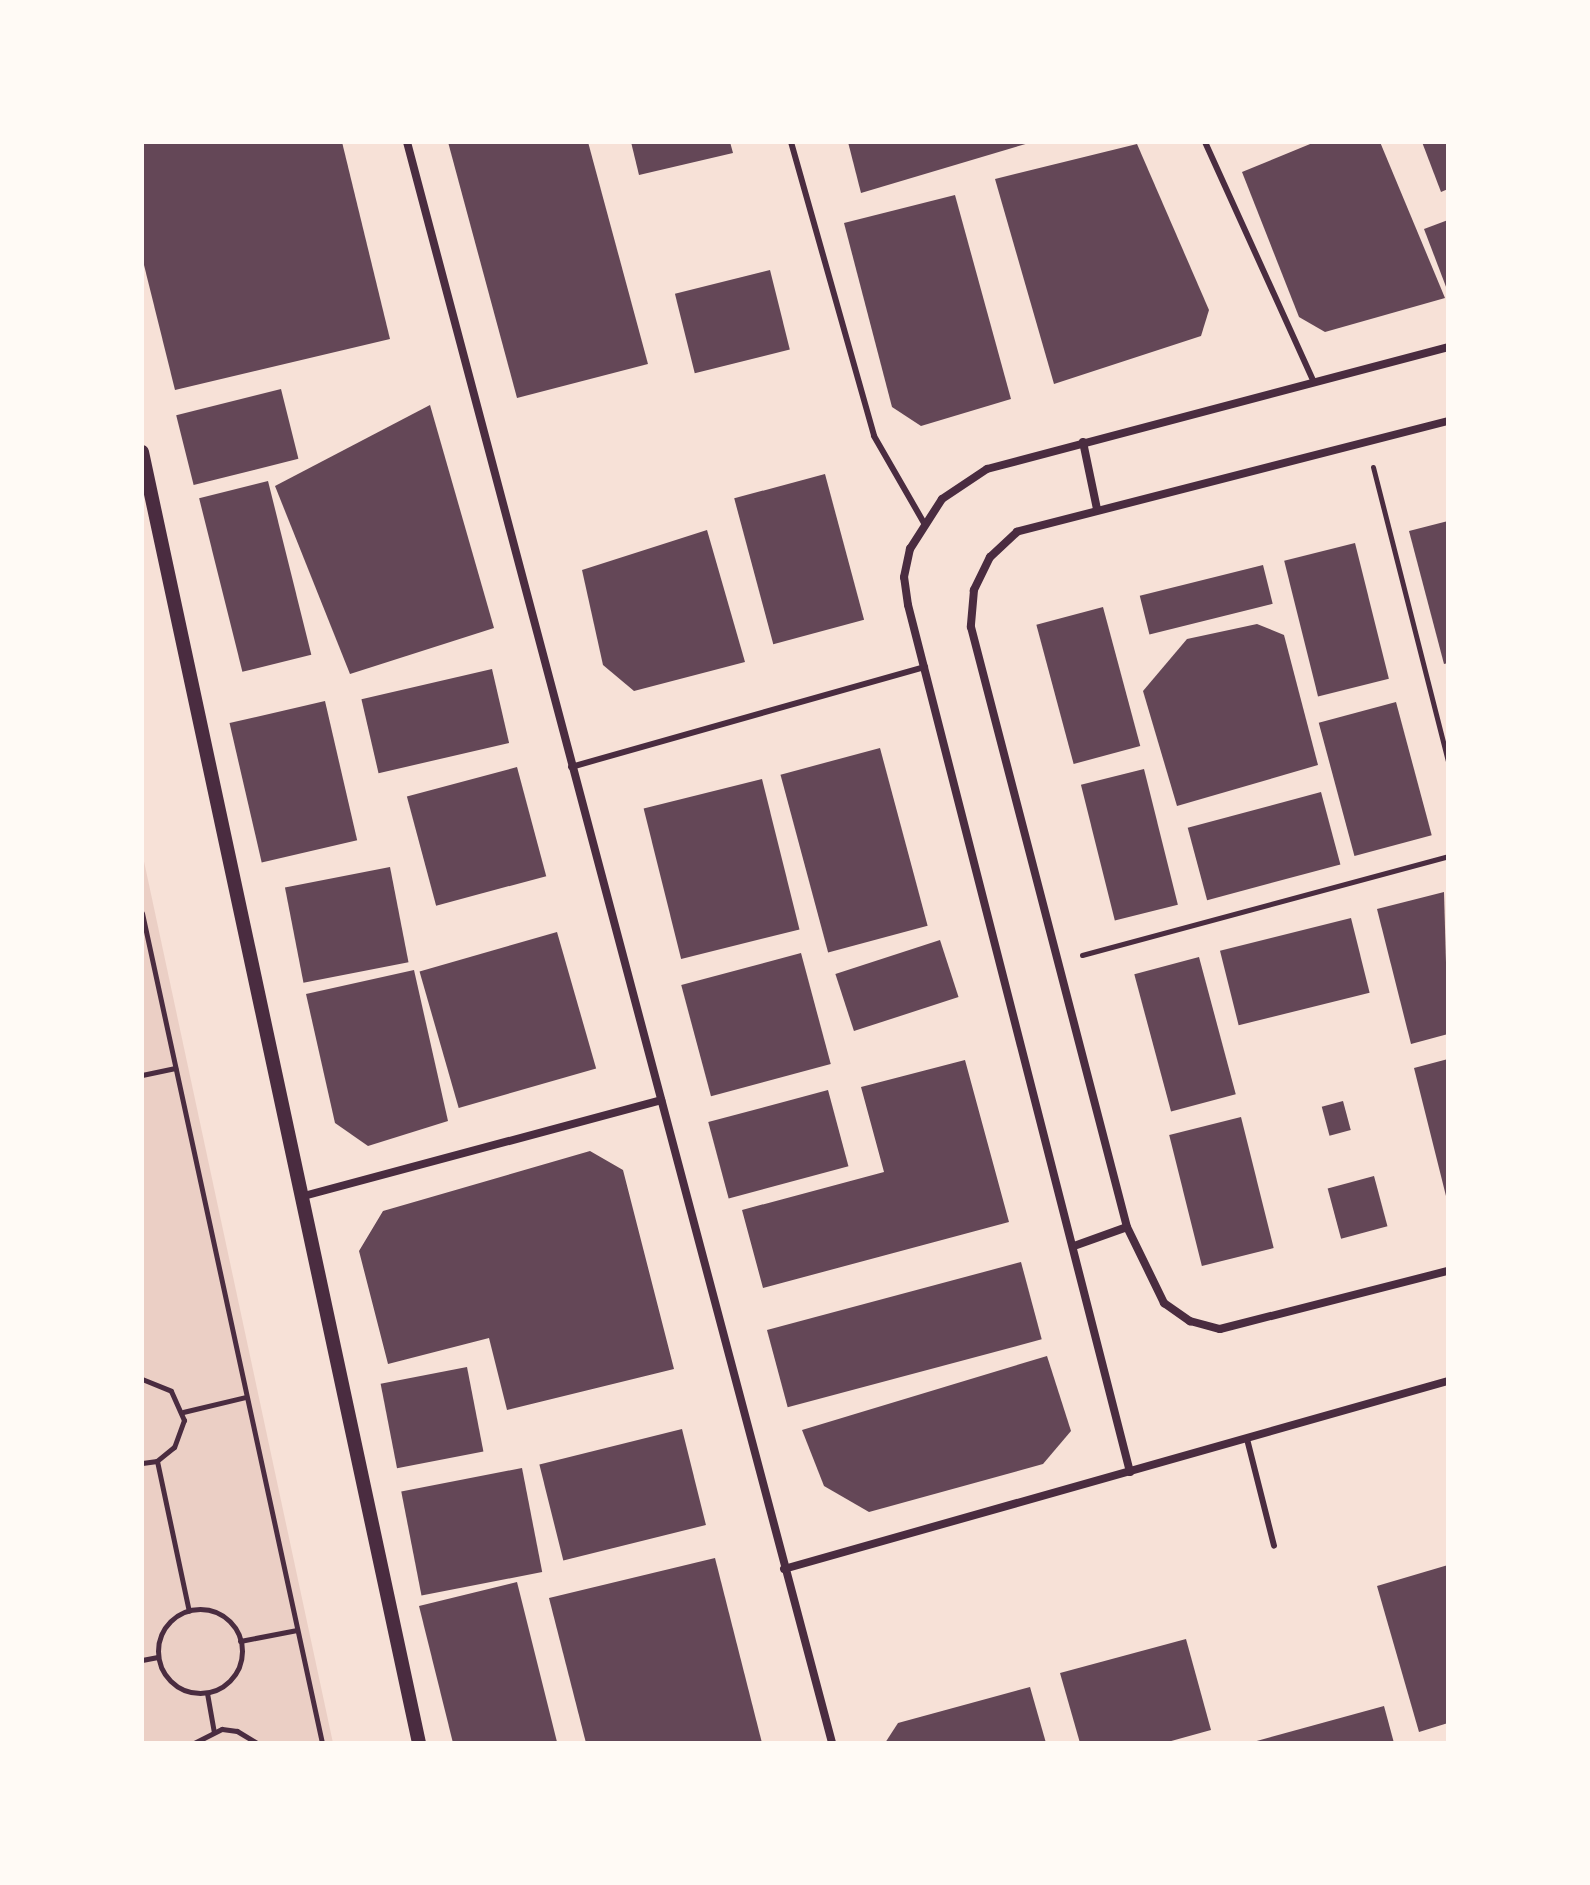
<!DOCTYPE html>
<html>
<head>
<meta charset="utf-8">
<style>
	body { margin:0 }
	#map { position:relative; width:1590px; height:1885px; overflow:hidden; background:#f7e1d7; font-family:"Asap Condensed",sans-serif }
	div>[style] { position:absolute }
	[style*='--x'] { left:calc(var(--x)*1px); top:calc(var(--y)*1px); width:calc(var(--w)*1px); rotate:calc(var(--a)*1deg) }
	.green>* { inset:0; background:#ebcfc5 }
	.building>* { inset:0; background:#644757; transform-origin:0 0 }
	.path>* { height:5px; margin:-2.5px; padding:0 2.5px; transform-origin:2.5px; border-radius:2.5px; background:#4a2c40 }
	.path>.ring { margin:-2.5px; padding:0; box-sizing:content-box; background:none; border:5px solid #4a2c40; border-radius:50% }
	.service>* { height:6px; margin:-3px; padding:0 3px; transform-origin:3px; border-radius:3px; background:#4a2c40 }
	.minor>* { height:8px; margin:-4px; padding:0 4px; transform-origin:4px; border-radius:4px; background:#4a2c40 }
	.tertiary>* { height:14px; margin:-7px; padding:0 7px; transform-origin:7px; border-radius:7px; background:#4a2c40 }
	span { translate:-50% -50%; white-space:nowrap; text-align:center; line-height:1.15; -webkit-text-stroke:7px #fffaf5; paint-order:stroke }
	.frame { position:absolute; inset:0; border:144px solid #fffaf5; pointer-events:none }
</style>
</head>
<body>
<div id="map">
	<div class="green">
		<i style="clip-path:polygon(142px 852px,333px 1743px,142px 1743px)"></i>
	</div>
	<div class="building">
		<i style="clip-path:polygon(142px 142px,342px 142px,390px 339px,175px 390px,142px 257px)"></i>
		<i style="clip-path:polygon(448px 142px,588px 142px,648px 364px,517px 398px)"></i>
		<i style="clip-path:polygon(631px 142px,730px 142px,733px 153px,639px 175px)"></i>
		<i style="clip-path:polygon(848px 142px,1029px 142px,1029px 143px,861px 193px)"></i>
		<i style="clip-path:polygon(1315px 142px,1380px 142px,1445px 298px,1325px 332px,1299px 317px,1242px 172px)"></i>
		<i style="clip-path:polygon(1422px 142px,1448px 142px,1448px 189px,1441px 192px)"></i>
		<i style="clip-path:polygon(1137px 144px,1209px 310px,1201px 336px,1054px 384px,995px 179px)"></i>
		<i style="clip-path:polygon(955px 195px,1011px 399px,921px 426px,892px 407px,844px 223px)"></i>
		<i style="clip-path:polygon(1448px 220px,1448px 292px,1424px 229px)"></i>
		<i style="left:770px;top:270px;width:82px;height:98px;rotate:76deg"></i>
		<i style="left:281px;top:389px;width:72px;height:108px;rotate:76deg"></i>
		<i style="clip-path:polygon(430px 405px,494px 628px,350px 674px,275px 486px)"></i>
		<i style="left:825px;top:474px;width:151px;height:94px;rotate:75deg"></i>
		<i style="left:268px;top:481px;width:179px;height:71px;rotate:76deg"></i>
		<i style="clip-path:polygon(1448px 521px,1448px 663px,1444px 664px,1409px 531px)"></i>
		<i style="clip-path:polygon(707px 530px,745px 662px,634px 691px,603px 665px,582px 570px)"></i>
		<i style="left:1355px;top:543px;width:140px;height:73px;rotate:76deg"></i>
		<i style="left:1263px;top:565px;width:40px;height:127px;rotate:76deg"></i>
		<i style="left:1103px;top:607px;width:144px;height:69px;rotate:75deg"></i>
		<i style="clip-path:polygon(1257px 624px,1284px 635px,1318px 765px,1177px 806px,1143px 691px,1187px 639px)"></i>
		<i style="left:492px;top:669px;width:76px;height:134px;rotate:77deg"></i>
		<i style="left:325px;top:701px;width:143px;height:98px;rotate:77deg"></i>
		<i style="left:1396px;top:702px;width:138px;height:80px;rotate:75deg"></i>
		<i style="left:880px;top:748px;width:184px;height:103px;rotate:75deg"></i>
		<i style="left:517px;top:767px;width:113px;height:114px;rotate:75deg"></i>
		<i style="left:1144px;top:769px;width:140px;height:65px;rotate:76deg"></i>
		<i style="left:762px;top:779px;width:155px;height:122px;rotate:76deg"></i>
		<i style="left:1321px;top:792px;width:75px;height:138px;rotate:75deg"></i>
		<i style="left:390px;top:867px;width:97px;height:107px;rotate:79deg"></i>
		<i style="clip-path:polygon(1444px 892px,1448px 1034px,1411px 1044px,1377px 909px)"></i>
		<i style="left:1351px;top:918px;width:77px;height:135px;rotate:76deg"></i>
		<i style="left:557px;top:932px;width:142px;height:143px;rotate:74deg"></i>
		<i style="left:940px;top:940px;width:60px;height:110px;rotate:72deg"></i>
		<i style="left:801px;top:953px;width:115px;height:124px;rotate:75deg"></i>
		<i style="left:1199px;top:957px;width:142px;height:67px;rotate:75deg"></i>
		<i style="clip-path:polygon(414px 970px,448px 1121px,368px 1146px,335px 1123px,306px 994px)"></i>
		<i style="clip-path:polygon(1448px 1059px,1448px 1200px,1447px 1200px,1414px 1068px)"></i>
		<i style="clip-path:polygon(965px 1060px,1009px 1222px,763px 1288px,742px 1210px,884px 1172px,861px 1087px)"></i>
		<i style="left:828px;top:1090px;width:79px;height:124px;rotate:75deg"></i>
		<i style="left:1343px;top:1101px;width:30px;height:22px;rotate:75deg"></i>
		<i style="left:1241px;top:1117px;width:135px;height:74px;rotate:76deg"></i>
		<i style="clip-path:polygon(590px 1151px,623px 1170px,674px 1369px,507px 1410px,489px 1338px,388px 1364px,359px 1251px,383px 1211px)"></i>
		<i style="left:1374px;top:1176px;width:52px;height:48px;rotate:75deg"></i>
		<i style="left:1021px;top:1262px;width:80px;height:263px;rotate:75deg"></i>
		<i style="clip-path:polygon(1047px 1356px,1071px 1431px,1043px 1464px,869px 1512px,824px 1486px,802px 1430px)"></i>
		<i style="left:467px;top:1367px;width:86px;height:88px;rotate:79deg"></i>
		<i style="left:682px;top:1429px;width:99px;height:147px;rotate:76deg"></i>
		<i style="left:522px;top:1468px;width:106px;height:123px;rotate:79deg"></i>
		<i style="clip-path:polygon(715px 1558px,762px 1743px,586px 1743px,549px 1598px)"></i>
		<i style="clip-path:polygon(1448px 1565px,1448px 1723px,1419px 1732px,1377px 1586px)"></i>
		<i style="clip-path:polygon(517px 1582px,557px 1742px,453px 1743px,419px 1606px)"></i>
		<i style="clip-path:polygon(1186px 1639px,1211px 1730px,1164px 1743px,1080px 1743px,1060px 1673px)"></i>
		<i style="clip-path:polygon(1030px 1687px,1046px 1743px,885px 1743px,898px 1723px)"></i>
		<i style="clip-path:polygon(1384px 1706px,1394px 1743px,1253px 1743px,1253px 1742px)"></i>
	</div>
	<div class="path">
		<i style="--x:1373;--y:467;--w:303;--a:75.7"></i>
		<i style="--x:142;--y:913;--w:849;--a:77.76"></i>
		<i style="--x:1082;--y:955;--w:379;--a:-15.1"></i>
		<i style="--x:142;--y:1075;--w:34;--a:-12"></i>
		<i style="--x:142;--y:1379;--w:31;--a:22"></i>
		<i style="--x:171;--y:1391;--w:32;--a:66"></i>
		<i style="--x:184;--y:1420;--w:29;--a:110"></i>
		<i style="--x:174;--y:1447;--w:22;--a:141"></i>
		<i style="--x:157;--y:1461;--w:15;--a:172"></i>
		<i style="--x:183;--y:1412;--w:65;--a:-13.4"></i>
		<i style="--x:157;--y:1461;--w:153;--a:78"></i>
		<i class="ring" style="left:158px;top:1609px;width:79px;height:79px"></i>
		<i style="--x:240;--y:1641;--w:58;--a:-10.9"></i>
		<i style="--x:142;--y:1660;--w:16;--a:-11"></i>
		<i style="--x:207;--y:1693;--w:39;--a:80"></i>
		<i style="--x:194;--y:1743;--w:31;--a:-27"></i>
		<i style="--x:222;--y:1729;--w:15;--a:8"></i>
		<i style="--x:237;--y:1731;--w:23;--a:31"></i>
	</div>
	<div class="service">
		<i style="--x:791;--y:142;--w:305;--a:74.2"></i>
		<i style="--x:874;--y:436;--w:100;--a:60.1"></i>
		<i style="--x:1205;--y:142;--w:264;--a:65.6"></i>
		<i style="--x:571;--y:767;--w:368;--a:-15.8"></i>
		<i style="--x:1247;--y:1439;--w:110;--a:75.8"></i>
	</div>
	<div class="minor">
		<i style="--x:407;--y:142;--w:1656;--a:75.13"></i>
		<i style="--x:1448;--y:421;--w:445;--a:165.6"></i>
		<i style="--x:1017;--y:532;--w:37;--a:137"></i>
		<i style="--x:990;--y:557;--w:37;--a:116"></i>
		<i style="--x:974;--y:590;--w:37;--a:95"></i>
		<i style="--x:971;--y:627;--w:620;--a:75.43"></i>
		<i style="--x:1127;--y:1227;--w:85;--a:64"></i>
		<i style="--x:1164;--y:1303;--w:32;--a:35"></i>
		<i style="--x:1190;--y:1321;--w:31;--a:15"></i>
		<i style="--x:1220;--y:1329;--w:235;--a:-14.3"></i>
		<i style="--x:1083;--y:442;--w:68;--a:78.2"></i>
		<i style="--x:300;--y:1197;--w:374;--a:-15"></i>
		<i style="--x:1074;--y:1246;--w:56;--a:-19.7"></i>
		<i style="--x:1130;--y:1472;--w:895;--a:-104.36"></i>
		<i style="--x:908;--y:605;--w:28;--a:-98"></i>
		<i style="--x:904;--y:577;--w:29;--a:-78"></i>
		<i style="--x:910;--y:549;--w:59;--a:-57.4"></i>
		<i style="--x:942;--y:499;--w:54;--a:-33.7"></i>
		<i style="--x:987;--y:469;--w:477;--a:-14.8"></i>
		<i style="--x:784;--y:1569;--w:690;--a:-15.81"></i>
	</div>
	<div class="tertiary">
		<i style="--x:142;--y:452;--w:1320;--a:77.89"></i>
	</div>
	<div class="frame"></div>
</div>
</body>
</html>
